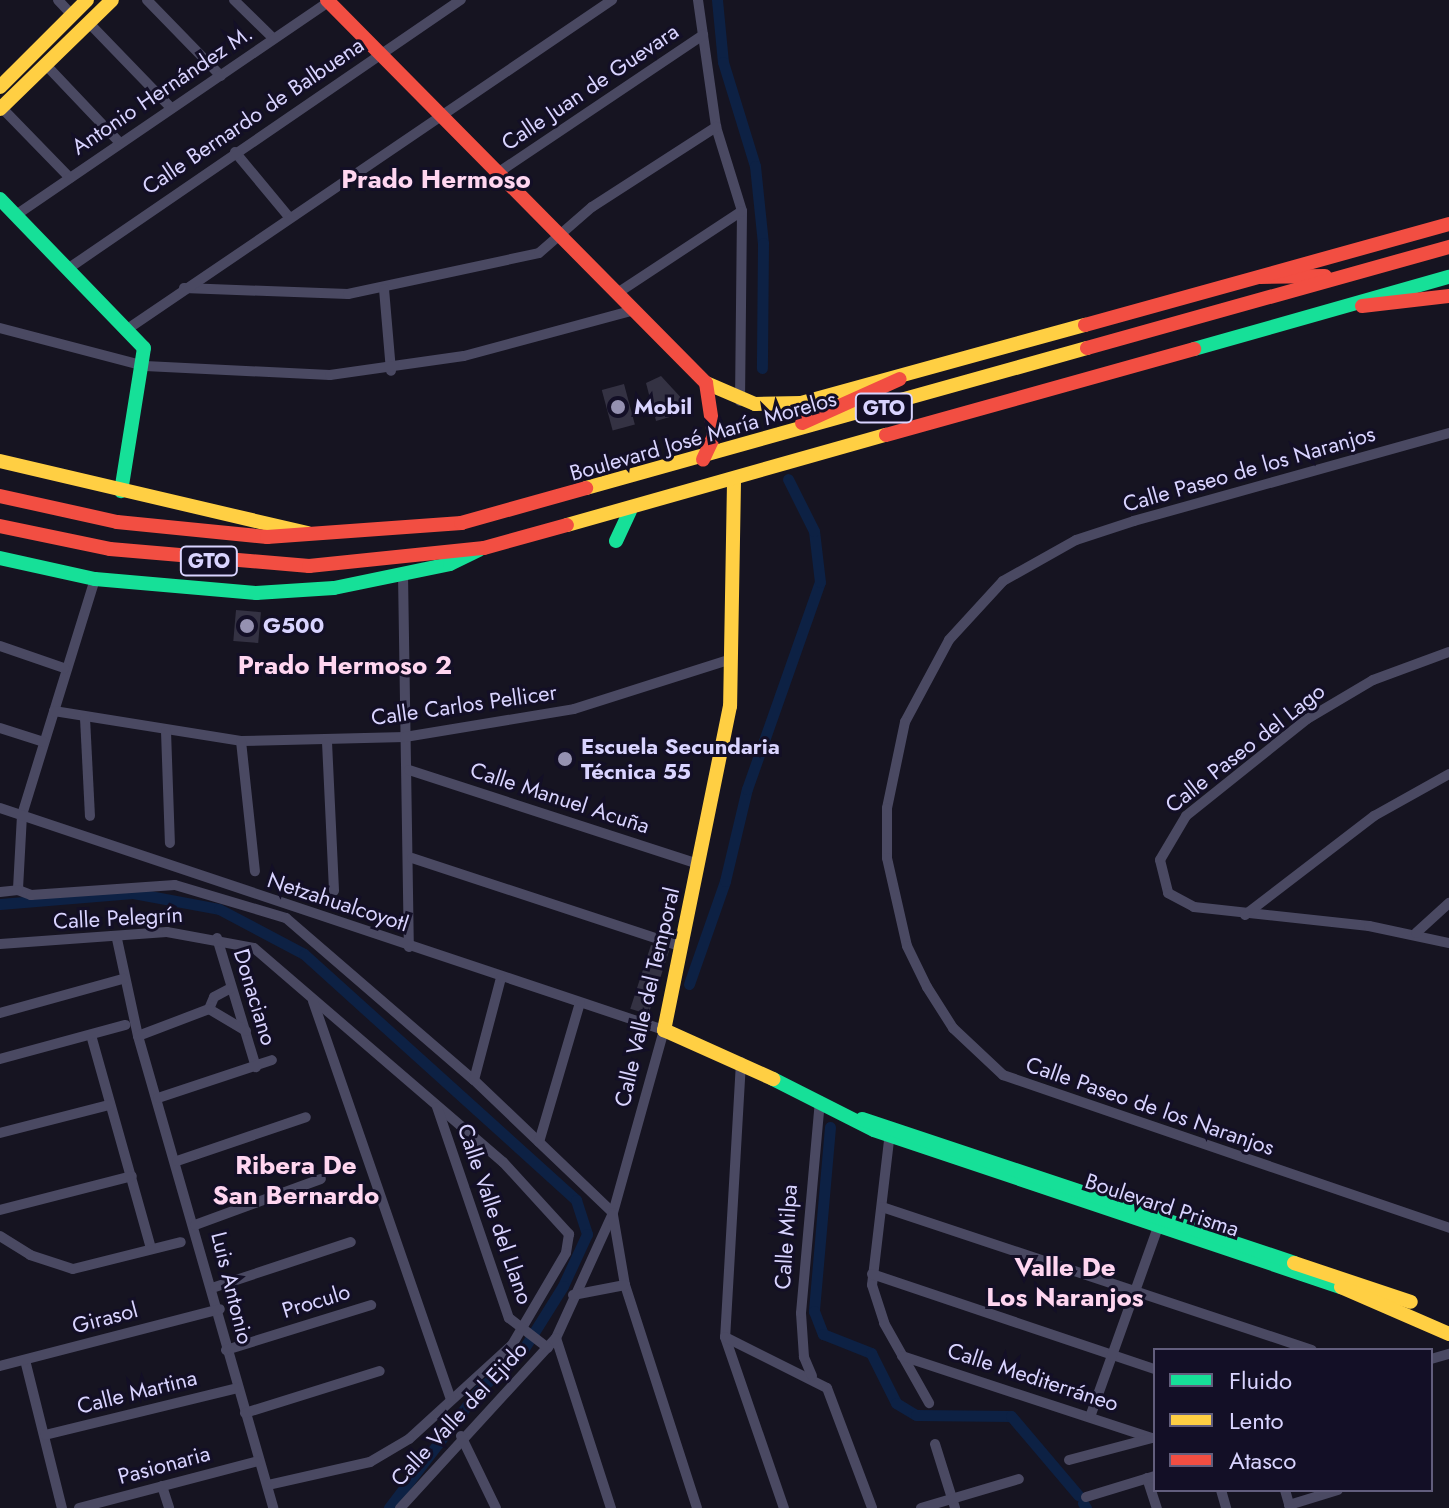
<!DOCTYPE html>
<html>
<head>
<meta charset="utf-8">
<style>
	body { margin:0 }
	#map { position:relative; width:1449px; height:1508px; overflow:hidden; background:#161421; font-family:Jost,sans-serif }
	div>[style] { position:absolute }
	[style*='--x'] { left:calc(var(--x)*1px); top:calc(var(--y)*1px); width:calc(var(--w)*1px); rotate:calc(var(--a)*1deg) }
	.canal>* { height:11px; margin:-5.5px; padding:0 5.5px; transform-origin:5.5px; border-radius:5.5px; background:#0d2144 }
	.building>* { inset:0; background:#343243; transform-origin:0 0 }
	.street>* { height:10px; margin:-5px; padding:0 5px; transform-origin:5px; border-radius:5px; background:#4a4962 }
	.fast>* { height:14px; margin:-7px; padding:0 7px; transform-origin:7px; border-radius:7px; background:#16e098 }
	.slow>* { height:14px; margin:-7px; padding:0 7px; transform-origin:7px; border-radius:7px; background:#ffcf43 }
	.jam>* { height:14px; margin:-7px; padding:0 7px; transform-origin:7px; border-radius:7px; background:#f24e42 }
	.dots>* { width:22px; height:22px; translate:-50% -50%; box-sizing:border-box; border:4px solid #130f26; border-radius:50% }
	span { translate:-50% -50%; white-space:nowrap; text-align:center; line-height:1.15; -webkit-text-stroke:6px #130f26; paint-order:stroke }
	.shield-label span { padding:2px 6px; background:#130f26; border:2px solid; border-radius:6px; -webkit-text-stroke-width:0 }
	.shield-label { font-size:20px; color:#d9d4ff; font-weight:700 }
	.street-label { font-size:22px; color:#d9d4ff }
	.poi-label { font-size:22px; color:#d9d4ff; font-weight:700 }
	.left { translate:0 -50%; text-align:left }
	.quarter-label { font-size:26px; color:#ffd6f0; font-weight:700 }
	.legend { position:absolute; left:1153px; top:1348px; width:280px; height:144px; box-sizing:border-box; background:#130f26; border:2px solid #625e7d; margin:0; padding:10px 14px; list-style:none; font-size:24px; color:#d9d4ff }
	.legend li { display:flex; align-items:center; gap:16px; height:40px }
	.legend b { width:40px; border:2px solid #625e7d }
</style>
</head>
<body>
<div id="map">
	<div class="canal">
		<i style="--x:717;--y:0;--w:62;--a:84.5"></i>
		<i style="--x:723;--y:62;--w:109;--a:72.9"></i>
		<i style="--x:755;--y:166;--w:77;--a:84.1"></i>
		<i style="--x:763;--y:243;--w:125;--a:90.5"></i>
		<i style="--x:0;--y:904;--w:133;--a:-4.7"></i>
		<i style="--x:133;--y:893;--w:87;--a:10.5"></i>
		<i style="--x:219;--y:909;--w:96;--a:27.9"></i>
		<i style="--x:304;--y:954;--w:367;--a:42.1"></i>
		<i style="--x:576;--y:1200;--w:36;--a:72"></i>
		<i style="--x:587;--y:1234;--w:57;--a:114.8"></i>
		<i style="--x:563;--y:1286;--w:75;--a:122"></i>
		<i style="--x:523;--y:1350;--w:61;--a:137.7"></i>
		<i style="--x:478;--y:1391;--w:147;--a:127.3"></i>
		<i style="--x:689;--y:984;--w:109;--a:-70.7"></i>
		<i style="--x:725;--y:881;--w:95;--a:-76.6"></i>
		<i style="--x:747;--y:789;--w:219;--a:-70.6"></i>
		<i style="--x:820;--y:582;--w:51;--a:-96.7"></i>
		<i style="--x:814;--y:531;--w:58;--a:-116.6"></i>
		<i style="--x:830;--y:1127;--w:185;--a:95"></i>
		<i style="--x:814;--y:1311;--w:25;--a:69"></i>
		<i style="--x:823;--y:1334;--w:52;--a:21.6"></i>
		<i style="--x:871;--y:1353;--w:56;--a:63.4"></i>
		<i style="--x:896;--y:1403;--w:23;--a:31"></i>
		<i style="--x:916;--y:1415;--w:95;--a:0.6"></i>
		<i style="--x:1011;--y:1416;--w:104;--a:49.7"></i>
		<i style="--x:1083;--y:1503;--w:6;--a:59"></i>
	</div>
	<div class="building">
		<i style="clip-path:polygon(661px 376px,685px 402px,680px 414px,656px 421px,646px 383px)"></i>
		<i style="left:624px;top:384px;width:42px;height:23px;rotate:75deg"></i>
		<i style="left:236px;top:610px;width:25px;height:31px;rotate:5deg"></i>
		<i style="left:651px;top:945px;width:19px;height:67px;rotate:18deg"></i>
	</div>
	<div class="street">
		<i style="--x:58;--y:0;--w:21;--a:47"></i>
		<i style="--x:147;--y:0;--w:106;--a:45.8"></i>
		<i style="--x:234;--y:0;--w:54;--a:44.3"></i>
		<i style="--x:698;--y:0;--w:128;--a:81.9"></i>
		<i style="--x:716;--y:127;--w:88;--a:72.8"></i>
		<i style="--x:742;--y:211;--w:190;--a:90.6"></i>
		<i style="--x:88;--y:22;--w:120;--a:46"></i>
		<i style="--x:46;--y:65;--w:106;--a:46.5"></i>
		<i style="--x:1;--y:107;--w:99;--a:45.8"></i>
		<i style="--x:235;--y:152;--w:85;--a:50.3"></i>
		<i style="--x:499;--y:172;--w:246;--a:-33.9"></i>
		<i style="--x:16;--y:215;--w:381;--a:-34.3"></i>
		<i style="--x:69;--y:268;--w:475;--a:-34.4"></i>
		<i style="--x:184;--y:288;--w:164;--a:2.1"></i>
		<i style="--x:348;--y:294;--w:195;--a:-12.1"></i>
		<i style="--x:539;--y:253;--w:70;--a:-41"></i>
		<i style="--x:592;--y:207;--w:148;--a:-32.8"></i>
		<i style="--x:384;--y:289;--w:82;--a:85.1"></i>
		<i style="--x:619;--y:292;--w:147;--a:-33.4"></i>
		<i style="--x:0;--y:328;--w:150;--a:14.7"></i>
		<i style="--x:145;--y:366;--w:185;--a:2.8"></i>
		<i style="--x:330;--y:375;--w:135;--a:-8.1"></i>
		<i style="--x:464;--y:356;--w:177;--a:-15.1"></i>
		<i style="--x:129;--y:328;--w:584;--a:-34.18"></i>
		<i style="--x:1449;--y:433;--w:327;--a:164.4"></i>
		<i style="--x:1134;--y:521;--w:61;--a:161.9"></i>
		<i style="--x:1076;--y:540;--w:84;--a:150.7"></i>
		<i style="--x:1003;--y:581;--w:80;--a:132.5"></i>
		<i style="--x:949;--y:640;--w:93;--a:118.2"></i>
		<i style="--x:905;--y:722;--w:88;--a:101.8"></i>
		<i style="--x:887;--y:808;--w:50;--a:90"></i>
		<i style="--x:887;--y:858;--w:90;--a:77.2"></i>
		<i style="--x:907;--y:946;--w:46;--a:64"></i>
		<i style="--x:927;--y:987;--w:49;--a:57.6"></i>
		<i style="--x:953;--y:1028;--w:69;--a:43.2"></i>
		<i style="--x:1003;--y:1075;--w:472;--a:18.9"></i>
		<i style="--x:403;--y:574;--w:373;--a:89.1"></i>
		<i style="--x:95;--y:579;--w:247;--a:107.2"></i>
		<i style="--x:22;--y:815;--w:75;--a:93.1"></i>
		<i style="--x:18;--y:890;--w:14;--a:21"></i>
		<i style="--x:31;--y:895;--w:144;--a:-4"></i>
		<i style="--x:175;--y:885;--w:116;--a:16.6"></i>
		<i style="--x:286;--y:918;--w:248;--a:40.8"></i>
		<i style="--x:474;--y:1080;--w:192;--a:43.7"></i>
		<i style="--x:0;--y:646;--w:68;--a:19"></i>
		<i style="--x:1449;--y:652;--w:81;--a:159.8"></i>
		<i style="--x:1373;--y:680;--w:77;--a:149.4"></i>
		<i style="--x:1307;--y:719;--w:155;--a:141.3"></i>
		<i style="--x:1186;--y:816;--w:51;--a:120.6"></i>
		<i style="--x:1160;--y:860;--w:34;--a:76"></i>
		<i style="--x:1168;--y:893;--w:30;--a:28"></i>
		<i style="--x:1194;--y:907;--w:176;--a:6.2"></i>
		<i style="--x:1369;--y:926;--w:82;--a:12"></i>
		<i style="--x:54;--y:711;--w:189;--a:9.1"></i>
		<i style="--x:241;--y:741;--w:164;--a:-1.4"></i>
		<i style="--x:405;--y:737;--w:171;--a:-9.4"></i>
		<i style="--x:574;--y:709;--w:166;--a:-17.6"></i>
		<i style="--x:85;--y:718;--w:98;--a:87.1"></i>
		<i style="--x:0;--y:728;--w:46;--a:17.7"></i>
		<i style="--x:166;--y:731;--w:112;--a:88"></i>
		<i style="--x:241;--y:741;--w:131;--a:83.9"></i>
		<i style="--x:327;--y:742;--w:149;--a:87.3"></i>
		<i style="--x:409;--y:770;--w:305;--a:18"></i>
		<i style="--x:0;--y:808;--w:700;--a:18.49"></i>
		<i style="--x:664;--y:1030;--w:190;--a:105.6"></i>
		<i style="--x:613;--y:1213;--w:137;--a:114.5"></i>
		<i style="--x:556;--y:1338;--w:231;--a:132.5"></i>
		<i style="--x:412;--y:858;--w:284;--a:18.2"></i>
		<i style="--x:0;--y:892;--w:18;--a:-6"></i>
		<i style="--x:1245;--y:915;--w:163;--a:-37.5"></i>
		<i style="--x:1374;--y:816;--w:86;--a:-29.2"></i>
		<i style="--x:1416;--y:933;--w:45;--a:-42.3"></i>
		<i style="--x:217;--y:938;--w:135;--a:73.2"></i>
		<i style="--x:117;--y:939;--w:99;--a:77.8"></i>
		<i style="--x:138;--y:1036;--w:491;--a:74"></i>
		<i style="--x:0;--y:944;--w:167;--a:-4.1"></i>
		<i style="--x:167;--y:932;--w:88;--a:10.4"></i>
		<i style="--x:254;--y:948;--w:328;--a:40.7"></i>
		<i style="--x:503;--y:1162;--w:98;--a:47.5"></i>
		<i style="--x:569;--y:1234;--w:19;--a:99"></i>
		<i style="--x:566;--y:1253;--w:107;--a:120.4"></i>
		<i style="--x:512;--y:1345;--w:139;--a:137.6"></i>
		<i style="--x:409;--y:1439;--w:45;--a:149.5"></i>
		<i style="--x:370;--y:1462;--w:105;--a:167.3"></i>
		<i style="--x:313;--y:1001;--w:422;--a:70.9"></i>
		<i style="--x:209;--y:1009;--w:43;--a:30.7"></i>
		<i style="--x:209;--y:1009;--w:13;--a:-67"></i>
		<i style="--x:214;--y:997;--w:19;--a:-28"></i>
		<i style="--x:0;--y:1013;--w:128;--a:-15.5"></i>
		<i style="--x:91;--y:1035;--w:222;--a:74.3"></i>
		<i style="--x:138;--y:1036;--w:76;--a:-20.8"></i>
		<i style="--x:0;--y:1059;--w:130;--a:-15.2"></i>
		<i style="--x:741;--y:1062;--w:275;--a:93.3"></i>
		<i style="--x:725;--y:1337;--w:181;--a:71"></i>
		<i style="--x:474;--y:1080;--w:106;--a:-75.2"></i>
		<i style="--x:158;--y:1098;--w:120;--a:-18.4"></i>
		<i style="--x:437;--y:1107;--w:223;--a:71.2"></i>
		<i style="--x:509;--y:1318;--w:49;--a:37.6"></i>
		<i style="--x:890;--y:1132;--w:154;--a:96.7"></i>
		<i style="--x:872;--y:1285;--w:40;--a:72"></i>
		<i style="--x:884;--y:1323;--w:92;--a:60.6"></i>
		<i style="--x:0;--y:1133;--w:113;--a:-14.4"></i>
		<i style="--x:539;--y:1142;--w:145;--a:-73.6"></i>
		<i style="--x:177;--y:1161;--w:136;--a:-18.8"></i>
		<i style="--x:882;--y:1207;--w:453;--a:18.4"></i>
		<i style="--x:0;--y:1210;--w:136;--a:-14.4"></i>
		<i style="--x:613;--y:1215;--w:71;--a:80.3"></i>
		<i style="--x:625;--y:1285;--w:234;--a:72.1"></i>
		<i style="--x:195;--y:1225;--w:134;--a:-20.1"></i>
		<i style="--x:0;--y:1236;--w:36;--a:32"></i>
		<i style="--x:30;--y:1255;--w:45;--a:18"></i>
		<i style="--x:73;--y:1269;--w:111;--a:-14"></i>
		<i style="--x:872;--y:1274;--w:299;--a:18.6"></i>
		<i style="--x:215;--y:1287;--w:143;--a:-18.3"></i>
		<i style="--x:573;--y:1295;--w:53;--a:-10.9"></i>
		<i style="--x:725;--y:1337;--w:114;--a:26.6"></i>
		<i style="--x:827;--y:1388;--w:128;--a:69.4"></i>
		<i style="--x:556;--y:1338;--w:179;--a:72.1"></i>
		<i style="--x:226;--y:1350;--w:152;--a:-17.2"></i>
		<i style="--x:902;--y:1356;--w:262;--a:18.2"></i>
		<i style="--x:1431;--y:1359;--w:19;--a:-16"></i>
		<i style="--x:25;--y:1360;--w:153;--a:76"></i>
		<i style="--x:0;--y:1366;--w:227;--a:-14.5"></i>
		<i style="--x:812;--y:1376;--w:21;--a:-113"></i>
		<i style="--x:804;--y:1357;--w:44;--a:-93.9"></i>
		<i style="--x:801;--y:1313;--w:213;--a:-84.9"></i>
		<i style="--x:245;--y:1413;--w:141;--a:-17.3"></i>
		<i style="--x:1090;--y:1417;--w:207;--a:-70.3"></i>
		<i style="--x:45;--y:1435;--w:199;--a:-13.7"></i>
		<i style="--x:461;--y:1436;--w:80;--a:64.1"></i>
		<i style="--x:935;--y:1444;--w:67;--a:72.6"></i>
		<i style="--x:1069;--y:1460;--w:86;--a:-14.8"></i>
		<i style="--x:1147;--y:1478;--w:32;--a:72"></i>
		<i style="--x:162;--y:1486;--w:23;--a:72"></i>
		<i style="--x:1221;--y:1490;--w:19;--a:74"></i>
		<i style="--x:1285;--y:1490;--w:19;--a:74"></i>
		<i style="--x:1086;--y:1497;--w:72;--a:-16.9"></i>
		<i style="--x:1289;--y:1505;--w:51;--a:-17"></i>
		<i style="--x:79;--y:1508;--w:185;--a:-14.7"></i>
		<i style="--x:921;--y:1508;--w:102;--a:-16.5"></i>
	</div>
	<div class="fast">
		<i style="--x:0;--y:199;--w:207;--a:46"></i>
		<i style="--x:144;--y:348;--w:145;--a:99.1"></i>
		<i style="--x:1194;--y:349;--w:265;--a:-15.8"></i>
		<i style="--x:616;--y:541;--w:33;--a:-65"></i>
		<i style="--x:0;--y:558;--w:97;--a:12.5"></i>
		<i style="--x:95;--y:579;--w:162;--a:5"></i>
		<i style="--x:256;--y:593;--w:78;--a:-3.7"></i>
		<i style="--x:334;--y:588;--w:118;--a:-11.7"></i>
		<i style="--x:450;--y:564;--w:32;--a:-26"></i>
		<i style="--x:773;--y:1079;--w:113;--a:26.8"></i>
		<i style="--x:874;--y:1130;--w:493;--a:18.6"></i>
		<i style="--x:862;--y:1119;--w:455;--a:18.4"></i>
	</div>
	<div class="slow">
		<i style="--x:0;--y:87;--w:123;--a:-45"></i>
		<i style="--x:0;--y:109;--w:156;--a:-44.2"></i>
		<i style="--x:706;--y:383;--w:53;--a:23.2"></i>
		<i style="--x:755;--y:404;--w:46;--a:-1.2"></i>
		<i style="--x:801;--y:403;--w:295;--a:-15.4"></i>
		<i style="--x:0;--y:461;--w:316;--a:13.2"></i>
		<i style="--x:734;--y:482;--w:224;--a:91"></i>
		<i style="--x:730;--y:706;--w:331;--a:101.5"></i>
		<i style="--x:664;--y:1030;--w:120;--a:24.2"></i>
		<i style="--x:586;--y:488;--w:520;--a:-15.61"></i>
		<i style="--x:567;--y:525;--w:331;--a:-15.8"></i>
		<i style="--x:1294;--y:1263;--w:123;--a:18.4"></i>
		<i style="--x:1341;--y:1287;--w:118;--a:23.5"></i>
	</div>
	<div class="jam">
		<i style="--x:327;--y:0;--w:539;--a:45.3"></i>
		<i style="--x:706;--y:383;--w:54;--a:81.4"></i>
		<i style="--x:714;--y:436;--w:26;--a:115"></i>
		<i style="--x:1260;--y:277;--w:65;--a:-0.9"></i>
		<i style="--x:1362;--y:306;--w:88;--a:-6.6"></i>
		<i style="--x:1085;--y:325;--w:378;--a:-15.5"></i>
		<i style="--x:1087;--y:348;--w:376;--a:-15.6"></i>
		<i style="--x:802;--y:423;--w:107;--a:-24.2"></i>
		<i style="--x:886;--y:435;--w:320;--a:-15.6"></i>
		<i style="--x:0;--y:496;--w:120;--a:12.5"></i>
		<i style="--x:117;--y:522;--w:151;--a:5.7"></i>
		<i style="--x:267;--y:537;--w:195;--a:-4.1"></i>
		<i style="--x:461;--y:523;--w:130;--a:-15.6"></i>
		<i style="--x:0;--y:526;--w:112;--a:11.8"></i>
		<i style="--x:110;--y:549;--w:200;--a:4.9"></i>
		<i style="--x:309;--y:566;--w:176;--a:-5.9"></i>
		<i style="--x:484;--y:548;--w:86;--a:-15.5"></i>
	</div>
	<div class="dots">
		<i style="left:618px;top:407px;background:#9591b1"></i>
		<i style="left:247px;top:626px;background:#9591b1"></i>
		<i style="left:565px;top:759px;background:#9591b1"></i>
	</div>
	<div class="shield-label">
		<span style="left:884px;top:408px">GTO</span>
		<span style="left:209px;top:561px">GTO</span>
	</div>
	<div class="street-label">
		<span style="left:590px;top:87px;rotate:-34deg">Calle Juan de Guevara</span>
		<span style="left:162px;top:90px;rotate:-34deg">Antonio Hernández M.</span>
		<span style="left:253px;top:116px;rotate:-34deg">Calle Bernardo de Balbuena</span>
		<span style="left:703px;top:436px;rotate:-16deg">Boulevard José María Morelos</span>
		<span style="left:1249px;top:469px;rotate:-16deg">Calle Paseo de los Naranjos</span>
		<span style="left:464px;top:705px;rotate:-8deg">Calle Carlos Pellicer</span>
		<span style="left:1245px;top:748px;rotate:-38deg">Calle Paseo del Lago</span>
		<span style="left:560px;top:798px;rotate:18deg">Calle Manuel Acuña</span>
		<span style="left:338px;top:902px;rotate:18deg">Netzahualcoyotl</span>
		<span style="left:118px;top:918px;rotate:-3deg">Calle Pelegrín</span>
		<span style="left:255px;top:997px;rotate:73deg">Donaciano</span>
		<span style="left:647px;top:997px;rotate:-77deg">Calle Valle del Temporal</span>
		<span style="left:1150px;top:1106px;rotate:19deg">Calle Paseo de los Naranjos</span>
		<span style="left:1162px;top:1205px;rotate:18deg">Boulevard Prisma</span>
		<span style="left:495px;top:1214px;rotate:71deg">Calle Valle del Llano</span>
		<span style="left:786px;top:1237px;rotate:-86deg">Calle Milpa</span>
		<span style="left:232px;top:1288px;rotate:76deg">Luis Antonio</span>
		<span style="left:316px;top:1301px;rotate:-17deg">Proculo</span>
		<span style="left:105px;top:1318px;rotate:-15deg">Girasol</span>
		<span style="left:1033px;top:1377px;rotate:18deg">Calle Mediterráneo</span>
		<span style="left:137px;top:1392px;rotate:-14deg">Calle Martina</span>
		<span style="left:459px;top:1414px;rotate:-47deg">Calle Valle del Ejido</span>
		<span style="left:164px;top:1465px;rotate:-15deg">Pasionaria</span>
	</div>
	<div class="poi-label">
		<span class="left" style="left:634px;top:407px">Mobil</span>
		<span class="left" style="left:263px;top:626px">G500</span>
		<span class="left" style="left:581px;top:759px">Escuela Secundaria<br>Técnica 55</span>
	</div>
	<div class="quarter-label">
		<span style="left:436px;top:180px">Prado Hermoso</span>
		<span style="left:345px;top:666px">Prado Hermoso 2</span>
		<span style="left:296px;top:1181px">Ribera De<br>San Bernardo</span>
		<span style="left:1065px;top:1283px">Valle De<br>Los Naranjos</span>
	</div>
	<ul class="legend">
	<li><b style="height:10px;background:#16e098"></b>Fluido</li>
	<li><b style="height:10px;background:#ffcf43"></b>Lento</li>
	<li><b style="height:10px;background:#f24e42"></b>Atasco</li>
	</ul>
</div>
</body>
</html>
